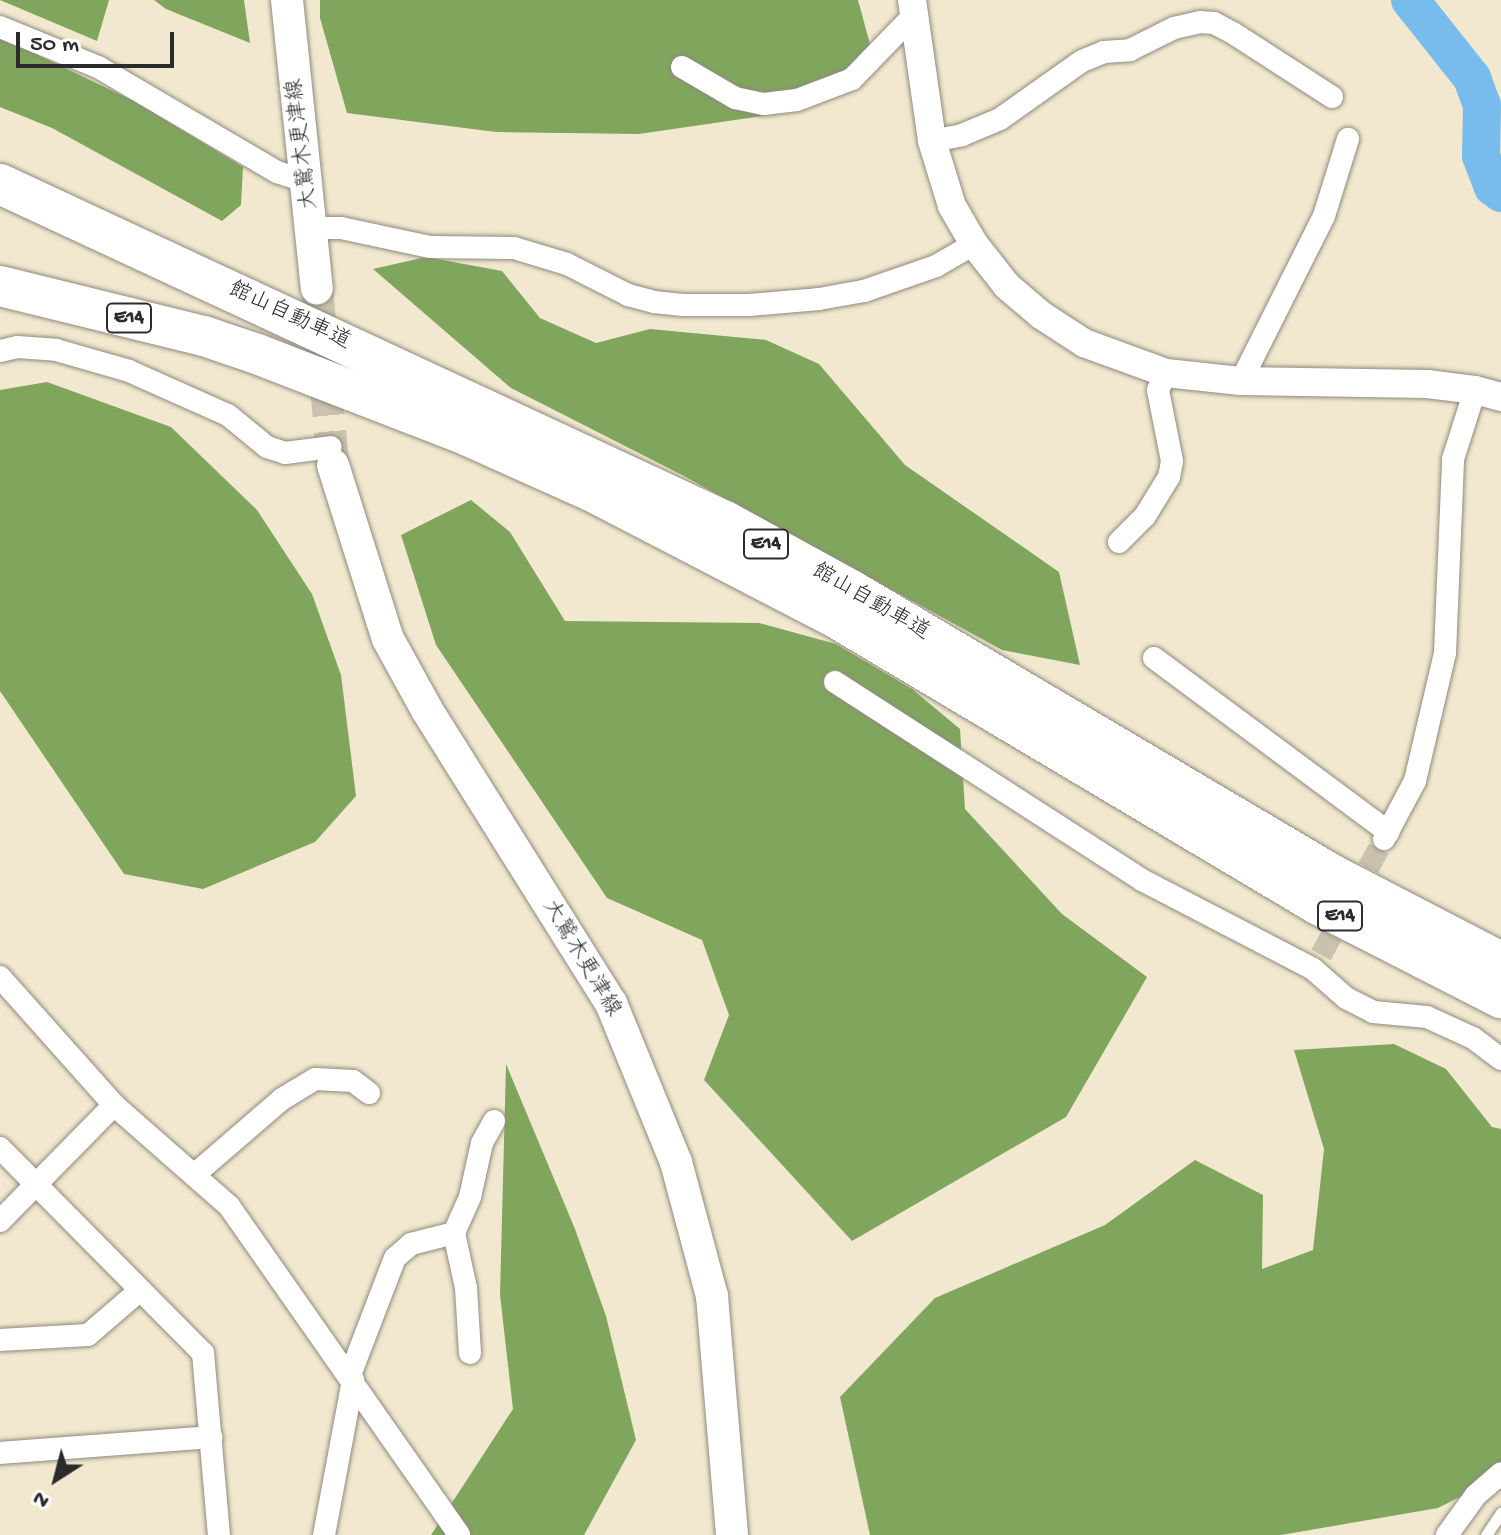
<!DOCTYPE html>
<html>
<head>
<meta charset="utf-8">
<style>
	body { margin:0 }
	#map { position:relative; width:1501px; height:1535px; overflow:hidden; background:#f2e8cf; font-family:"Gochi Hand","Klee One",sans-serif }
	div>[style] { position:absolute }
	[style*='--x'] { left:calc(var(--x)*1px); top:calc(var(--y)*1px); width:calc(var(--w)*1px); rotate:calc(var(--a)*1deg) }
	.forest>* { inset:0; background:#80a65d }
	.river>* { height:38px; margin:-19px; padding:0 19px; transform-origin:19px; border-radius:19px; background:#78bcee }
	.minor-tunnel>* { height:22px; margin-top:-11px; transform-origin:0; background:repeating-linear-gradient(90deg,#cac2ae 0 22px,transparent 0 33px) }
	.secondary-tunnel>* { height:32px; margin-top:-16px; transform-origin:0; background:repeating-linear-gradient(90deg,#cac2ae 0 32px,transparent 0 48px) }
	.roads { filter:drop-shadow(0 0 2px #8e8a7d) drop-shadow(0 0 2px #8e8a7d) }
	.service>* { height:11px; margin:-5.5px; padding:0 5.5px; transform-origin:5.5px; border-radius:5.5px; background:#fff }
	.minor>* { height:22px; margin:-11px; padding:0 11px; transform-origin:11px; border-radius:11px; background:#fff }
	.tertiary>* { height:28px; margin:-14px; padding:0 14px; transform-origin:14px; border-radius:14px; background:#fff }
	.secondary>* { height:32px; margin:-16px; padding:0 16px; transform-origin:16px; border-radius:16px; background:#fff }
	.motorway>* { height:40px; margin:-20px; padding:0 20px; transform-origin:20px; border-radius:20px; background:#fff }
	span { translate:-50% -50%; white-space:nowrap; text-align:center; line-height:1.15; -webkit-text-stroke:6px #fff; paint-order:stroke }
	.shield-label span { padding:2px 6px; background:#fff; border:2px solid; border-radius:6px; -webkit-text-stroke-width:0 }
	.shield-label { font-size:20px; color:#2b2b2b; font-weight:700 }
	.street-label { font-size:22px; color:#2b2b2b }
	.north { position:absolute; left:16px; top:1439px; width:80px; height:80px; -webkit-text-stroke:6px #fff; paint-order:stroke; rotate:216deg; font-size:22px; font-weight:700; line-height:32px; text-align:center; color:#2b2b2b }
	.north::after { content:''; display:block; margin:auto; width:28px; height:36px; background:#2b2b2b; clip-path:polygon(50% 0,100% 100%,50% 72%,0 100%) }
	.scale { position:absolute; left:16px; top:32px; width:158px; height:36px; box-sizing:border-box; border:4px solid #2b2b2b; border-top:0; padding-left:10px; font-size:24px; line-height:28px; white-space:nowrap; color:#2b2b2b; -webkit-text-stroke:6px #fff; paint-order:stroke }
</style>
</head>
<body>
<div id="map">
	<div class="forest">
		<i style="clip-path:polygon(0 0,109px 0,97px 41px)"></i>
		<i style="clip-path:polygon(154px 0,244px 0,250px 43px,166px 9px)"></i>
		<i style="clip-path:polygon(320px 0,858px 0,874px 59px,790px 112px,639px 134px,496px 132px,347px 113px,320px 18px)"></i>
		<i style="clip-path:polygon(0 37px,134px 101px,243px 167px,241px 205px,222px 221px,52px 128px,0 107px)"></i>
		<i style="clip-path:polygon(426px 257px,502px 271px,540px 318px,596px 343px,650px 329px,766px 340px,819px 364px,905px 465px,1059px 572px,1080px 665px,1002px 650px,682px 475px,511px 388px,373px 269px)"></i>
		<i style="clip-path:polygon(47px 382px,171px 427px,257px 510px,312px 594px,341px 675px,356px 796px,315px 842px,203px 889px,124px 874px,0 691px,0 390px)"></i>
		<i style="clip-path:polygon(471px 500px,510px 532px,565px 621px,759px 623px,836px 644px,912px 689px,960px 729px,965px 809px,1062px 914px,1147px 977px,1066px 1117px,852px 1241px,704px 1080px,729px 1015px,702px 940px,607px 898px,436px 645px,401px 535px)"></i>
		<i style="clip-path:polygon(1394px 1044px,1446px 1069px,1492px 1127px,1501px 1129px,1501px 1476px,1438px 1508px,1281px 1535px,870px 1535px,840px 1397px,935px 1298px,1105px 1225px,1195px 1160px,1263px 1195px,1262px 1269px,1313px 1250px,1324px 1149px,1294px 1050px)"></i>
		<i style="clip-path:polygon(506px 1064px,575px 1229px,606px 1316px,636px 1440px,584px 1535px,431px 1535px,513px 1409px,500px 1295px)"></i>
	</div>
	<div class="river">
		<i style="--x:1410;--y:0;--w:100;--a:51.5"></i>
		<i style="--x:1472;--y:78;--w:29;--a:70"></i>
		<i style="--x:1482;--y:105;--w:51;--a:91.1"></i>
		<i style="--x:1481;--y:156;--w:33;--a:69"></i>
		<i style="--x:1493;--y:187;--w:10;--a:37"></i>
	</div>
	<div class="minor-tunnel">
		<i style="--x:1321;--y:955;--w:132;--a:-61.5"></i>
	</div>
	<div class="secondary-tunnel">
		<i style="--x:317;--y:288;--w:178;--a:84.8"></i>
	</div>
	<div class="roads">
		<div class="service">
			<i style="--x:1486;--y:1535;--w:27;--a:-56"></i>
		</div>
		<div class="minor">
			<i style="--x:0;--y:27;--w:106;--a:22.2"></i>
			<i style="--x:98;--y:67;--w:208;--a:30.4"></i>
			<i style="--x:277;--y:172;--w:33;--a:18"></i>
			<i style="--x:682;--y:67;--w:61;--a:30.3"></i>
			<i style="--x:735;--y:98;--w:30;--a:12"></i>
			<i style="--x:764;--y:104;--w:33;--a:-7"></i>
			<i style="--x:797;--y:100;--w:59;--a:-20.9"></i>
			<i style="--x:852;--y:79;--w:89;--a:-45.9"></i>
			<i style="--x:932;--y:141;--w:31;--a:-11"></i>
			<i style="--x:962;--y:135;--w:41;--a:-22.8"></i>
			<i style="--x:1000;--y:119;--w:100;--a:-35.3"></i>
			<i style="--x:1082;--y:61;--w:24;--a:-22"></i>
			<i style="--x:1104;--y:52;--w:26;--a:-4"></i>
			<i style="--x:1130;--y:50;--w:49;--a:-26.6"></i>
			<i style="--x:1174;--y:28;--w:27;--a:-13"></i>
			<i style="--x:1200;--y:22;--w:14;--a:4"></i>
			<i style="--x:1214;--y:23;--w:21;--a:28"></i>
			<i style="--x:1233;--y:33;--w:118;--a:32.9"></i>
			<i style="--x:313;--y:228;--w:28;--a:0"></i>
			<i style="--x:341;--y:228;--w:91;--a:12.1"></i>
			<i style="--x:430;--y:247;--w:84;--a:0.7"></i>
			<i style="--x:514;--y:248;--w:55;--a:16.8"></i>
			<i style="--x:567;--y:264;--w:68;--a:26.9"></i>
			<i style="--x:628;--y:295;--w:27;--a:15"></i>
			<i style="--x:654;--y:302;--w:29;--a:6"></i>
			<i style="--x:683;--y:305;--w:66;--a:0"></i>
			<i style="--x:749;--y:305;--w:70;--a:-4.9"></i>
			<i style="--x:819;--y:299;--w:46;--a:-10.1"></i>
			<i style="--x:864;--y:291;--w:76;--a:-19.1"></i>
			<i style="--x:936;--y:266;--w:44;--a:-30.1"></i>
			<i style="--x:0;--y:351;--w:17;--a:-13"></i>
			<i style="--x:17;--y:347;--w:39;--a:4"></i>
			<i style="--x:56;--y:350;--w:76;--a:16"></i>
			<i style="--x:129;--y:371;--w:108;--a:24"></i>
			<i style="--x:228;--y:415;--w:50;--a:39.4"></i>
			<i style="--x:267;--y:447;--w:19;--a:18"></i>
			<i style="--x:285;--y:453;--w:46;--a:-7.4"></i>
			<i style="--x:1241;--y:381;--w:185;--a:-63.3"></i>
			<i style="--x:1324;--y:216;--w:81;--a:-72.7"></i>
			<i style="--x:1119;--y:542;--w:37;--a:-45"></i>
			<i style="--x:1145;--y:516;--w:46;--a:-58.4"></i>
			<i style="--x:1169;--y:477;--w:16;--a:-79"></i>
			<i style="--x:1172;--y:461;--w:72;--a:-101.2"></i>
			<i style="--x:1158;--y:390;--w:19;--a:-65"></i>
			<i style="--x:1154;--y:658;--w:292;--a:36.6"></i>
			<i style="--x:835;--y:682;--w:365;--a:32.8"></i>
			<i style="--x:1142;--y:880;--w:193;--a:27.5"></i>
			<i style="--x:1313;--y:969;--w:44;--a:41.3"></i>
			<i style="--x:1346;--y:998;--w:30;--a:27"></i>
			<i style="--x:1373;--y:1012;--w:54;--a:5.3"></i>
			<i style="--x:1427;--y:1017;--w:51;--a:24.5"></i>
			<i style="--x:1473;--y:1038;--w:35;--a:37"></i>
			<i style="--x:1384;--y:839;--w:66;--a:-61.9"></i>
			<i style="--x:1415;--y:781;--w:131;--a:-76.8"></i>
			<i style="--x:1445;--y:653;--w:194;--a:-87.6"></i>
			<i style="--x:1453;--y:459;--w:72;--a:-72.3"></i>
			<i style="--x:0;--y:977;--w:171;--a:48.3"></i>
			<i style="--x:114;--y:1105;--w:153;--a:41.3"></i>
			<i style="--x:229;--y:1206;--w:401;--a:55"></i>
			<i style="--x:0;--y:1148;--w:289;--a:45.3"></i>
			<i style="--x:203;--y:1353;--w:183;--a:85"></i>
			<i style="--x:194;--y:1175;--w:116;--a:-40.8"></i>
			<i style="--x:282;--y:1099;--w:39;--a:-31"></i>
			<i style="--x:315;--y:1079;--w:38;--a:3"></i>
			<i style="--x:353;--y:1081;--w:20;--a:37"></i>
			<i style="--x:0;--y:1221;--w:163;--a:-45.5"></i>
			<i style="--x:0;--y:1340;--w:88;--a:-3.3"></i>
			<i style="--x:88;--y:1335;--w:67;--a:-40.8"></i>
			<i style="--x:470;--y:1353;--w:65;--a:-93.5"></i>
			<i style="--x:466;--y:1288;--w:56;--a:-102.3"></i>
			<i style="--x:454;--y:1233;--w:39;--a:-66"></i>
			<i style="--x:470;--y:1197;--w:55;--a:-77.5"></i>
			<i style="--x:482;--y:1143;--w:25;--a:-61"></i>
			<i style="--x:350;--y:1375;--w:125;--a:-69"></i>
			<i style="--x:395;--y:1258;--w:21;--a:-41"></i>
			<i style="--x:411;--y:1244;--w:44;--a:-14.3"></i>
			<i style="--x:0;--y:1453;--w:212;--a:-4.3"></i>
			<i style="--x:324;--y:1535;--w:158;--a:-79.4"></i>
			<i style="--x:1447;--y:1535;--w:49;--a:-54.1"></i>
			<i style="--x:1476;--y:1495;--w:33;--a:-41"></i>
		</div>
		<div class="tertiary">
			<i style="--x:912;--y:0;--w:142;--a:81.9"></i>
			<i style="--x:932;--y:141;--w:68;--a:72.9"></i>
			<i style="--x:952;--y:206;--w:44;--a:59.9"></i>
			<i style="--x:974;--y:244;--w:53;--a:51.8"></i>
			<i style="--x:1007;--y:286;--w:45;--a:40.5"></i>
			<i style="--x:1041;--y:315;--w:51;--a:33.1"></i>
			<i style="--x:1084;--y:343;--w:87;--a:20.1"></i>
			<i style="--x:1166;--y:373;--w:75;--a:6.1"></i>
			<i style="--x:1241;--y:381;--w:186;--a:0.9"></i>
			<i style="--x:1427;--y:384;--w:48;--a:7.1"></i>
			<i style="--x:1475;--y:390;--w:27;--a:15"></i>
		</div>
		<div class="secondary">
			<i style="--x:287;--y:0;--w:290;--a:84.1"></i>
			<i style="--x:333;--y:465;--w:182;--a:72.5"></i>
			<i style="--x:388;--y:639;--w:81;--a:61.2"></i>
			<i style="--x:427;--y:710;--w:346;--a:57.9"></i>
			<i style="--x:611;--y:1003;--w:172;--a:67.8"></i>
			<i style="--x:676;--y:1162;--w:139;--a:75"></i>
			<i style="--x:712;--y:1296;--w:240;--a:85.2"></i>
		</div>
		<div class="motorway">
			<i style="--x:0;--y:184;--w:799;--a:24.93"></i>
			<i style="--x:725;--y:521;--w:144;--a:28.7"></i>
			<i style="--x:851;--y:590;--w:560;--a:30.6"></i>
			<i style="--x:1333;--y:875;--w:189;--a:27.4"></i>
			<i style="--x:0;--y:286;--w:210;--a:13.8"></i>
			<i style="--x:204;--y:336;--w:56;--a:18.8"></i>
			<i style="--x:257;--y:354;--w:226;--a:21.2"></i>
			<i style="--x:468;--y:436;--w:135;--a:24.1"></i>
			<i style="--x:591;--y:491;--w:276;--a:27.4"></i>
			<i style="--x:836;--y:618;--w:560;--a:30.74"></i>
			<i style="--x:1317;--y:904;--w:207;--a:27.1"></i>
		</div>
	</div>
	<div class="shield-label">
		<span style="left:129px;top:318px">E14</span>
		<span style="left:766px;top:544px">E14</span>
		<span style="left:1340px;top:916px">E14</span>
	</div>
	<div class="street-label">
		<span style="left:304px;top:144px;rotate:-97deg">大鷲木更津線</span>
		<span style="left:289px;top:317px;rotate:25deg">館山自動車道</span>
		<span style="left:870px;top:603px;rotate:30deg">館山自動車道</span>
		<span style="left:580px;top:959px;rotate:59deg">大鷲木更津線</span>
	</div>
	<div class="north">N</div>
	<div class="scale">50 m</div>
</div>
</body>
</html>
